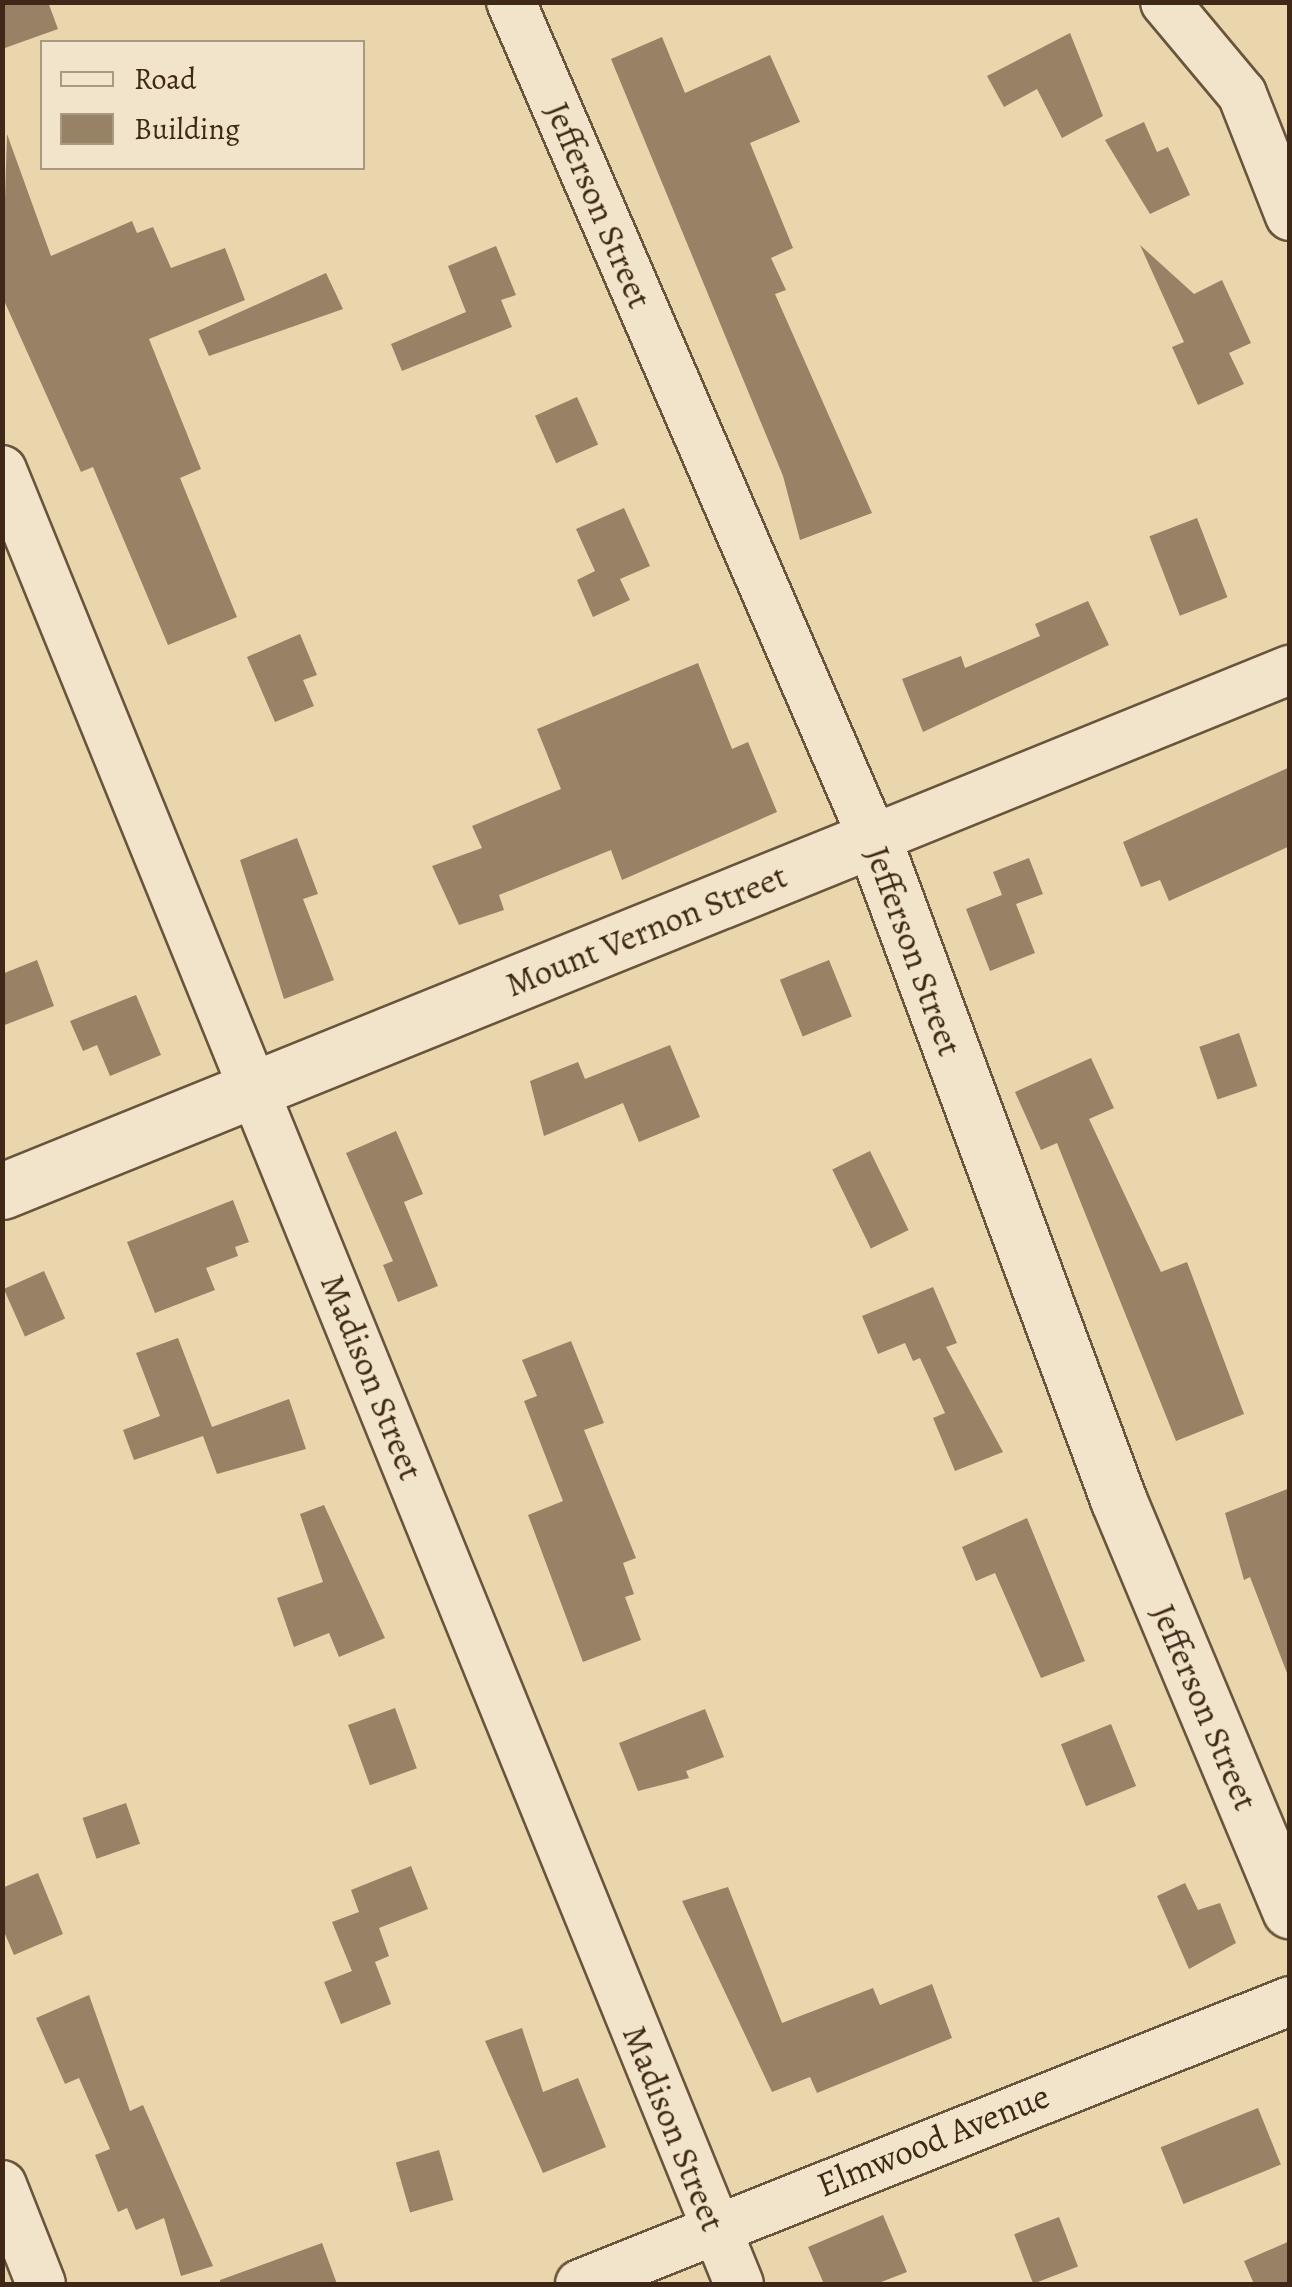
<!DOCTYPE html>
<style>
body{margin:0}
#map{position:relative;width:1292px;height:2287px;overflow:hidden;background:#e9d6ad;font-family:Alegreya,serif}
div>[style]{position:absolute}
.building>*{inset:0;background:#978265;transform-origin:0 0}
.roads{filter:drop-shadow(2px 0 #6a543c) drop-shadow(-2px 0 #6a543c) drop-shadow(0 2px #6a543c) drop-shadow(0 -2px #6a543c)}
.street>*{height:48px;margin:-24px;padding:0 24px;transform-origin:24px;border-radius:24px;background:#f1e4ca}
.secondary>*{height:55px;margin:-27.5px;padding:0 27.5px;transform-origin:27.5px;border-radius:27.5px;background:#f1e4ca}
span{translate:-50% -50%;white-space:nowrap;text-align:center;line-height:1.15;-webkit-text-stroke:10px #f1e4ca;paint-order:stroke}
.street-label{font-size:35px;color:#3f2817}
.frame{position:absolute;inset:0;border:5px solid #3f2817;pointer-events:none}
.legend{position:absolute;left:40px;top:40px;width:325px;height:130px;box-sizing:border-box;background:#f1e4ca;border:2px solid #aa9982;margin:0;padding:12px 18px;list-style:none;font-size:30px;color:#3f2817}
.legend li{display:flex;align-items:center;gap:20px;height:50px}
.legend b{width:50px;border:2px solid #aa9982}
</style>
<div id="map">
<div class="building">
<i style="clip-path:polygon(2px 2px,48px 2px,58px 29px,2px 49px)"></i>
<i style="clip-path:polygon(1070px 33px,1103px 116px,1062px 138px,1037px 89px,1004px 107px,987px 76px)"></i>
<i style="clip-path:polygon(662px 37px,685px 93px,770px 55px,800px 122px,750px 143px,793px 248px,771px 258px,786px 290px,775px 294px,872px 513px,800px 540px,783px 476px,611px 59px)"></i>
<i style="clip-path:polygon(1144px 122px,1157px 152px,1168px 147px,1190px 195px,1150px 214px,1105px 140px)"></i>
<i style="clip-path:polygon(7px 134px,51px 256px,132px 221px,137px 233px,153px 227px,171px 268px,225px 248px,245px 300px,149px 339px,201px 469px,180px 478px,237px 617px,168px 645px,93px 467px,81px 472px,2px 296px)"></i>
<i style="clip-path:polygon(1140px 245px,1194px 294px,1222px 280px,1251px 343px,1229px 353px,1244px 384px,1198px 405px,1172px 347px,1184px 342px)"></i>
<i style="clip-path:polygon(496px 246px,516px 295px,501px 300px,512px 327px,402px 371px,391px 344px,466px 312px,448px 266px)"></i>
<i style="clip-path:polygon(326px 273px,343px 309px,209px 356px,198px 331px)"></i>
<i style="left:577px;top:397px;width:52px;height:46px;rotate:66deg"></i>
<i style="clip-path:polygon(624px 508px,650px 566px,620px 579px,630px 600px,593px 617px,577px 580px,595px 571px,576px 529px)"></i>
<i style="left:1197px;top:518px;width:85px;height:51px;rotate:69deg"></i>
<i style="clip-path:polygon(1088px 601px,1109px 645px,923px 732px,902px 679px,961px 656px,965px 668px,1040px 636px,1035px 624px)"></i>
<i style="clip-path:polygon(300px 634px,317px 675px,303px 680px,314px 706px,275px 722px,247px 657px)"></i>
<i style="clip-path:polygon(698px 663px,732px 749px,748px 742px,777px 812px,622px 880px,611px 850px,499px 895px,504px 910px,459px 925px,432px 866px,482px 848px,472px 826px,561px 789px,537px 729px)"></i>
<i style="clip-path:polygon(1290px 767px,1290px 846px,1169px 901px,1160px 880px,1141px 887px,1123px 842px)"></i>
<i style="clip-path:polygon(297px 838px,318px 894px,303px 899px,334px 980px,284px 999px,240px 860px)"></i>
<i style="clip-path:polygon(1029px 858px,1043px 894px,1016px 904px,1035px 953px,990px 971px,966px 909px,1002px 895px,993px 872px)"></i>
<i style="clip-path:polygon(37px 960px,54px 1006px,2px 1026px,2px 974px)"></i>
<i style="left:829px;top:960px;width:61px;height:53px;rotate:68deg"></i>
<i style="clip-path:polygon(136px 995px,161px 1055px,110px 1076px,97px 1045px,83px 1051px,70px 1021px)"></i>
<i style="left:1239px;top:1033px;width:56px;height:42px;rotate:71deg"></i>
<i style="clip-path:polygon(670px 1045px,700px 1117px,639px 1142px,623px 1103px,544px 1136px,530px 1081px,578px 1062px,585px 1079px)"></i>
<i style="clip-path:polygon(1091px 1058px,1114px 1108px,1089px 1119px,1161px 1272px,1187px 1262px,1244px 1414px,1176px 1441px,1057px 1143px,1041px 1150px,1015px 1092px)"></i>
<i style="clip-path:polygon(396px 1131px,423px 1194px,404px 1202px,438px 1286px,398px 1302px,383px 1265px,393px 1261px,346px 1153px)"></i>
<i style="left:870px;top:1151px;width:88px;height:42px;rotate:64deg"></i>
<i style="clip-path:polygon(233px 1200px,249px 1242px,235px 1247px,238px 1256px,206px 1268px,215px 1290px,155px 1313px,127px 1242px)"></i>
<i style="left:44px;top:1271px;width:52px;height:44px;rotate:66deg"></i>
<i style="clip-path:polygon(933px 1287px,957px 1343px,946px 1347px,1003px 1452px,955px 1471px,933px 1418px,945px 1413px,920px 1358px,913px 1361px,905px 1343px,878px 1354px,862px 1316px)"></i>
<i style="clip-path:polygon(178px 1338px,212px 1427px,289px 1399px,306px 1449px,217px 1474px,203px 1436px,134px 1460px,123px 1430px,160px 1416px,136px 1353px)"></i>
<i style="clip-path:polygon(571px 1341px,604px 1423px,584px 1430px,636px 1558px,623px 1563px,634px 1594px,625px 1597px,641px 1640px,583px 1662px,528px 1515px,563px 1501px,524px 1401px,537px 1396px,522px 1360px)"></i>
<i style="clip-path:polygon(1290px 1488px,1290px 1673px,1287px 1673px,1250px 1577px,1244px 1580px,1225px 1513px)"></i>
<i style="clip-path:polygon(324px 1505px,385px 1638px,339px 1657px,329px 1633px,294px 1647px,277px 1598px,323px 1582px,300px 1514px)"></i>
<i style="clip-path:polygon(1027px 1518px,1085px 1661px,1041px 1678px,995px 1573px,976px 1581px,962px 1547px)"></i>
<i style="left:395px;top:1708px;width:64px;height:50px;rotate:70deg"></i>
<i style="clip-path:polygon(705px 1709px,724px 1757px,686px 1771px,689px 1778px,638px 1791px,619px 1743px)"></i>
<i style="left:1111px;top:1724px;width:67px;height:54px;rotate:68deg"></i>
<i style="left:126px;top:1803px;width:43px;height:46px;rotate:71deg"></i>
<i style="clip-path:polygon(411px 1866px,428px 1909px,379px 1928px,389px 1956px,361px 1968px,375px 1962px,391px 2004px,341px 2024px,324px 1982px,352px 1971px,332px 1922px,359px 1912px,351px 1890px)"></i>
<i style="clip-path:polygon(38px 1873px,63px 1934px,14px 1955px,2px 1927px,2px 1888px)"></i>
<i style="clip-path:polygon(1185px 1883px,1198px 1910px,1220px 1903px,1236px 1943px,1189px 1969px,1157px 1896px)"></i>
<i style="clip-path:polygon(728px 1887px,782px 2023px,873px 1988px,880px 2005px,932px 1984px,952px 2038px,817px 2093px,810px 2077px,772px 2092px,682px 1901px)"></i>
<i style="clip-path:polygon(89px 1995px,130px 2111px,143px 2105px,213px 2266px,181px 2276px,164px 2218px,136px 2230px,127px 2208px,118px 2212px,95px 2155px,110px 2149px,79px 2078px,65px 2084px,36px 2018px)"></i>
<i style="clip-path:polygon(522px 2028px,543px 2092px,578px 2078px,606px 2147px,543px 2173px,485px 2041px)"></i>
<i style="left:1258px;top:2108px;width:61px;height:105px;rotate:68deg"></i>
<i style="left:439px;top:2150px;width:52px;height:45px;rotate:74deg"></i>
<i style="clip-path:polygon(883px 2215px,907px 2272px,876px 2284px,824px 2284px,808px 2247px)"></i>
<i style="left:1059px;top:2217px;width:53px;height:48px;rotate:69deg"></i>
<i style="clip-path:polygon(1290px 2241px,1290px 2284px,1254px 2284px,1244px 2261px)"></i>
<i style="clip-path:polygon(322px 2243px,337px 2284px,220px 2284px,220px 2280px)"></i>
</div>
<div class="roads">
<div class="street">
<i style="left:511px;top:2px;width:912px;rotate:66.61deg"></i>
<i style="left:873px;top:839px;width:450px;rotate:-22.1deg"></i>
<i style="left:1165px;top:2px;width:120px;rotate:50.1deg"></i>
<i style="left:1242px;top:94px;width:131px;rotate:68.5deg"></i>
<i style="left:2px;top:470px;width:1958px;rotate:67.89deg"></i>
<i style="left:2px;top:2185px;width:106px;rotate:68.5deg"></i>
<i style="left:580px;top:2284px;width:764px;rotate:-21.73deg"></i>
</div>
<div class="secondary">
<i style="left:2px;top:1191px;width:939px;rotate:-22.01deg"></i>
<i style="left:873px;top:839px;width:704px;rotate:69.63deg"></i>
<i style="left:1118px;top:1499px;width:446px;rotate:67.3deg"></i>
</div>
</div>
<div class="street-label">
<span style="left:599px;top:205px;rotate:67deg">Jefferson Street</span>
<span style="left:646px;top:930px;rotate:-22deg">Mount Vernon Street</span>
<span style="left:914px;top:951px;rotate:70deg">Jefferson Street</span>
<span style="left:372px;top:1377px;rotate:68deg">Madison Street</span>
<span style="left:1205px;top:1707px;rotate:67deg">Jefferson Street</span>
<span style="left:674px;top:2128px;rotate:68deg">Madison Street</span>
<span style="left:933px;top:2140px;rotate:-22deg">Elmwood Avenue</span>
</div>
<div class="frame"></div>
<ul class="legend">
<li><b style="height:12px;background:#f1e4ca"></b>Road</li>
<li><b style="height:28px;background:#978265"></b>Building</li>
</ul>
</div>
